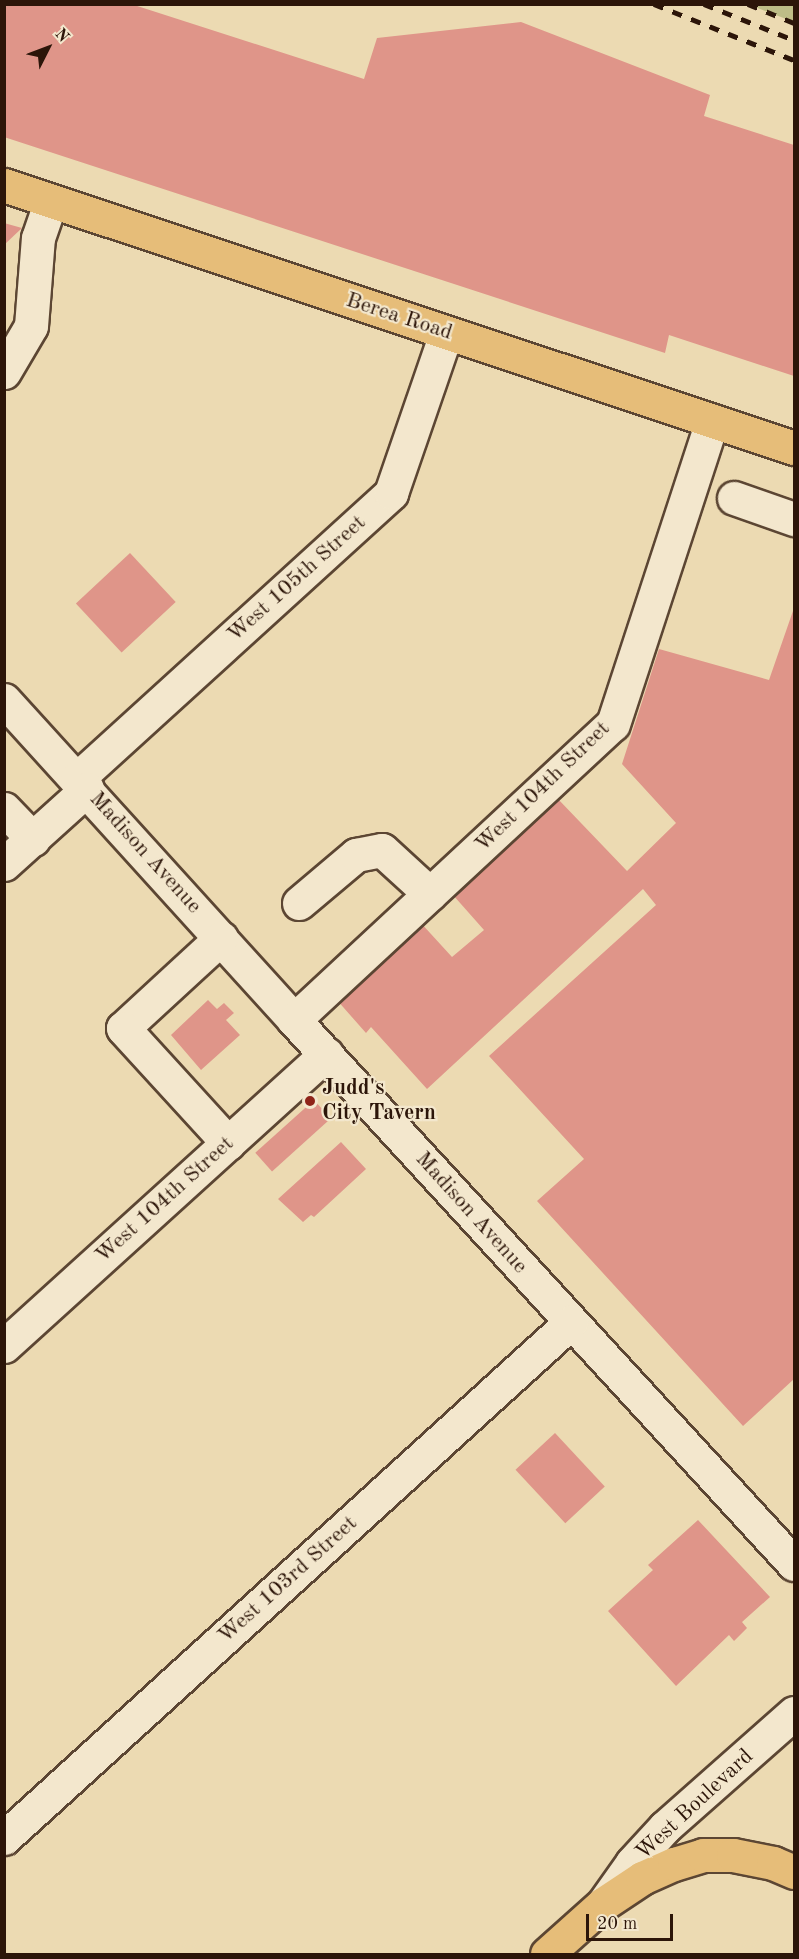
<!DOCTYPE html>
<style>
body{margin:0}
#map{position:relative;width:799px;height:1959px;overflow:hidden;background:#ecdab2;font-family:"Old Standard TT",serif}
div>[style]{position:absolute}
.green>*{inset:0;background:#bebd87}
.building>*{inset:0;background:#df9589;transform-origin:0 0}
.roads{filter:drop-shadow(2px 0 #5c4633) drop-shadow(-2px 0 #5c4633) drop-shadow(0 2px #5c4633) drop-shadow(0 -2px #5c4633)}
.minor>*{height:33px;margin:-16.5px;padding:0 16.5px;transform-origin:16.5px;border-radius:16.5px;background:#f3e7cd}
.major>*{height:33px;margin:-16.5px;padding:0 16.5px;transform-origin:16.5px;border-radius:16.5px;background:#e6bd79}
.rail>*{height:4.5px;margin-top:-2.25px;transform-origin:0;background:repeating-linear-gradient(90deg,#2c1509 0 10px,transparent 0 20px)}
.dots>*{width:16px;height:16px;translate:-50% -50%;box-sizing:border-box;border:3px solid #f3e7cd;border-radius:50%}
span{translate:-50% -50%;white-space:nowrap;text-align:center;line-height:1.15;-webkit-text-stroke:4.5px #f3e7cd;paint-order:stroke}
.street-label{font-size:22px;color:#2c1509}
.poi-label{font-size:22px;color:#2c1509;font-weight:700}
.left{translate:0 -50%;text-align:left}
.frame{position:absolute;inset:0;border:6px solid #2c1509;pointer-events:none}
.north{position:absolute;left:18px;top:18px;width:60px;height:60px;-webkit-text-stroke:4px #f3e7cd;paint-order:stroke;rotate:48deg;font-size:16px;font-weight:700;line-height:24px;text-align:center;color:#2c1509}
.north::after{content:'';display:block;margin:auto;width:21px;height:27px;background:#2c1509;clip-path:polygon(50% 0,100% 100%,50% 72%,0 100%)}
.scale{position:absolute;left:586px;top:1914px;width:87px;height:27px;box-sizing:border-box;border:3px solid #2c1509;border-top:0;padding-left:8px;font-size:18px;line-height:21px;white-space:nowrap;color:#2c1509;-webkit-text-stroke:4px #f3e7cd;paint-order:stroke}
</style>
<div id="map">
<div class="green">
<i style="clip-path:polygon(750px 5px,794px 5px,794px 22px)"></i>
</div>
<div class="building">
<i style="clip-path:polygon(4px 4px,131px 4px,364px 79px,377px 38px,521px 22px,710px 95px,704px 116px,794px 145px,794px 376px,669px 335px,665px 353px,4px 137px)"></i>
<i style="clip-path:polygon(4px 223px,22px 228px,4px 245px)"></i>
<i style="left:130px;top:553px;width:67px;height:74px;rotate:47deg"></i>
<i style="clip-path:polygon(794px 608px,794px 1379px,743px 1426px,537px 1201px,584px 1159px,489px 1056px,656px 905px,643px 889px,427px 1089px,371px 1027px,366px 1033px,336px 999px,420px 922px,452px 957px,484px 930px,453px 895px,558px 799px,627px 871px,676px 823px,622px 764px,659px 649px,769px 680px)"></i>
<i style="clip-path:polygon(208px 1000px,217px 1009px,224px 1003px,234px 1013px,226px 1020px,240px 1035px,201px 1070px,171px 1035px)"></i>
<i style="left:314px;top:1100px;width:25px;height:79px;rotate:48deg"></i>
<i style="clip-path:polygon(341px 1142px,366px 1169px,314px 1217px,311px 1215px,303px 1222px,278px 1199px)"></i>
<i style="left:555px;top:1433px;width:73px;height:54px;rotate:47deg"></i>
<i style="clip-path:polygon(698px 1520px,770px 1597px,742px 1622px,747px 1628px,734px 1641px,729px 1635px,676px 1686px,608px 1611px,653px 1570px,648px 1565px)"></i>
</div>
<div class="roads">
<div class="minor">
<i style="left:4px;top:372px;width:53px;rotate:-59.6deg"></i>
<i style="left:31px;top:326px;width:88px;rotate:-85.5deg"></i>
<i style="left:38px;top:238px;width:39px;rotate:-71deg"></i>
<i style="left:734px;top:498px;width:64px;rotate:19.3deg"></i>
<i style="left:4px;top:700px;width:432px;rotate:47.8deg"></i>
<i style="left:294px;top:1020px;width:739px;rotate:47.41deg"></i>
<i style="left:77px;top:779px;width:425px;rotate:-42.3deg"></i>
<i style="left:391px;top:493px;width:169px;rotate:-71deg"></i>
<i style="left:4px;top:809px;width:42px;rotate:46deg"></i>
<i style="left:4px;top:864px;width:112px;rotate:-42.1deg"></i>
<i style="left:299px;top:903px;width:75px;rotate:-40.1deg"></i>
<i style="left:356px;top:855px;width:26px;rotate:-11deg"></i>
<i style="left:382px;top:850px;width:65px;rotate:42.5deg"></i>
<i style="left:221px;top:938px;width:133px;rotate:137.4deg"></i>
<i style="left:123px;top:1028px;width:156px;rotate:47.6deg"></i>
<i style="left:294px;top:1020px;width:435px;rotate:-42.9deg"></i>
<i style="left:613px;top:724px;width:319px;rotate:-71.9deg"></i>
<i style="left:4px;top:1346px;width:435px;rotate:-42.2deg"></i>
<i style="left:4px;top:1838px;width:767px;rotate:-42.3deg"></i>
<i style="left:603px;top:1904px;width:50px;rotate:-54.7deg"></i>
<i style="left:632px;top:1863px;width:49px;rotate:-47.5deg"></i>
<i style="left:665px;top:1827px;width:172px;rotate:-41.5deg"></i>
</div>
<div class="major">
<i style="left:4px;top:185px;width:833px;rotate:18.41deg"></i>
<i style="left:547px;top:1954px;width:75px;rotate:-41.8deg"></i>
<i style="left:603px;top:1904px;width:47px;rotate:-33.7deg"></i>
<i style="left:642px;top:1878px;width:35px;rotate:-24deg"></i>
<i style="left:674px;top:1864px;width:30px;rotate:-17deg"></i>
<i style="left:703px;top:1855px;width:30px"></i>
<i style="left:733px;top:1855px;width:41px;rotate:11.3deg"></i>
<i style="left:773px;top:1863px;width:23px;rotate:23deg"></i>
</div>
</div>
<div class="rail">
<i style="left:654px;top:4px;width:151px;rotate:21.8deg"></i>
<i style="left:704px;top:4px;width:97px;rotate:21.8deg"></i>
<i style="left:748px;top:4px;width:50px;rotate:22.4deg"></i>
</div>
<div class="dots">
<i style="left:310px;top:1101px;background:#8f2418"></i>
</div>
<div class="street-label">
<span style="left:399px;top:317px;rotate:18deg">Berea Road</span>
<span style="left:297px;top:579px;rotate:-42deg">West 105th Street</span>
<span style="left:543px;top:787px;rotate:-44deg">West 104th Street</span>
<span style="left:145px;top:853px;rotate:48deg">Madison Avenue</span>
<span style="left:165px;top:1200px;rotate:-42deg">West 104th Street</span>
<span style="left:471px;top:1213px;rotate:48deg">Madison Avenue</span>
<span style="left:288px;top:1580px;rotate:-42deg">West 103rd Street</span>
<span style="left:695px;top:1805px;rotate:-43deg">West Boulevard</span>
</div>
<div class="poi-label">
<span class="left" style="left:322px;top:1101px">Judd's<br>City Tavern</span>
</div>
<div class="frame"></div>
<div class="north">N</div>
<div class="scale">20 m</div>
</div>
